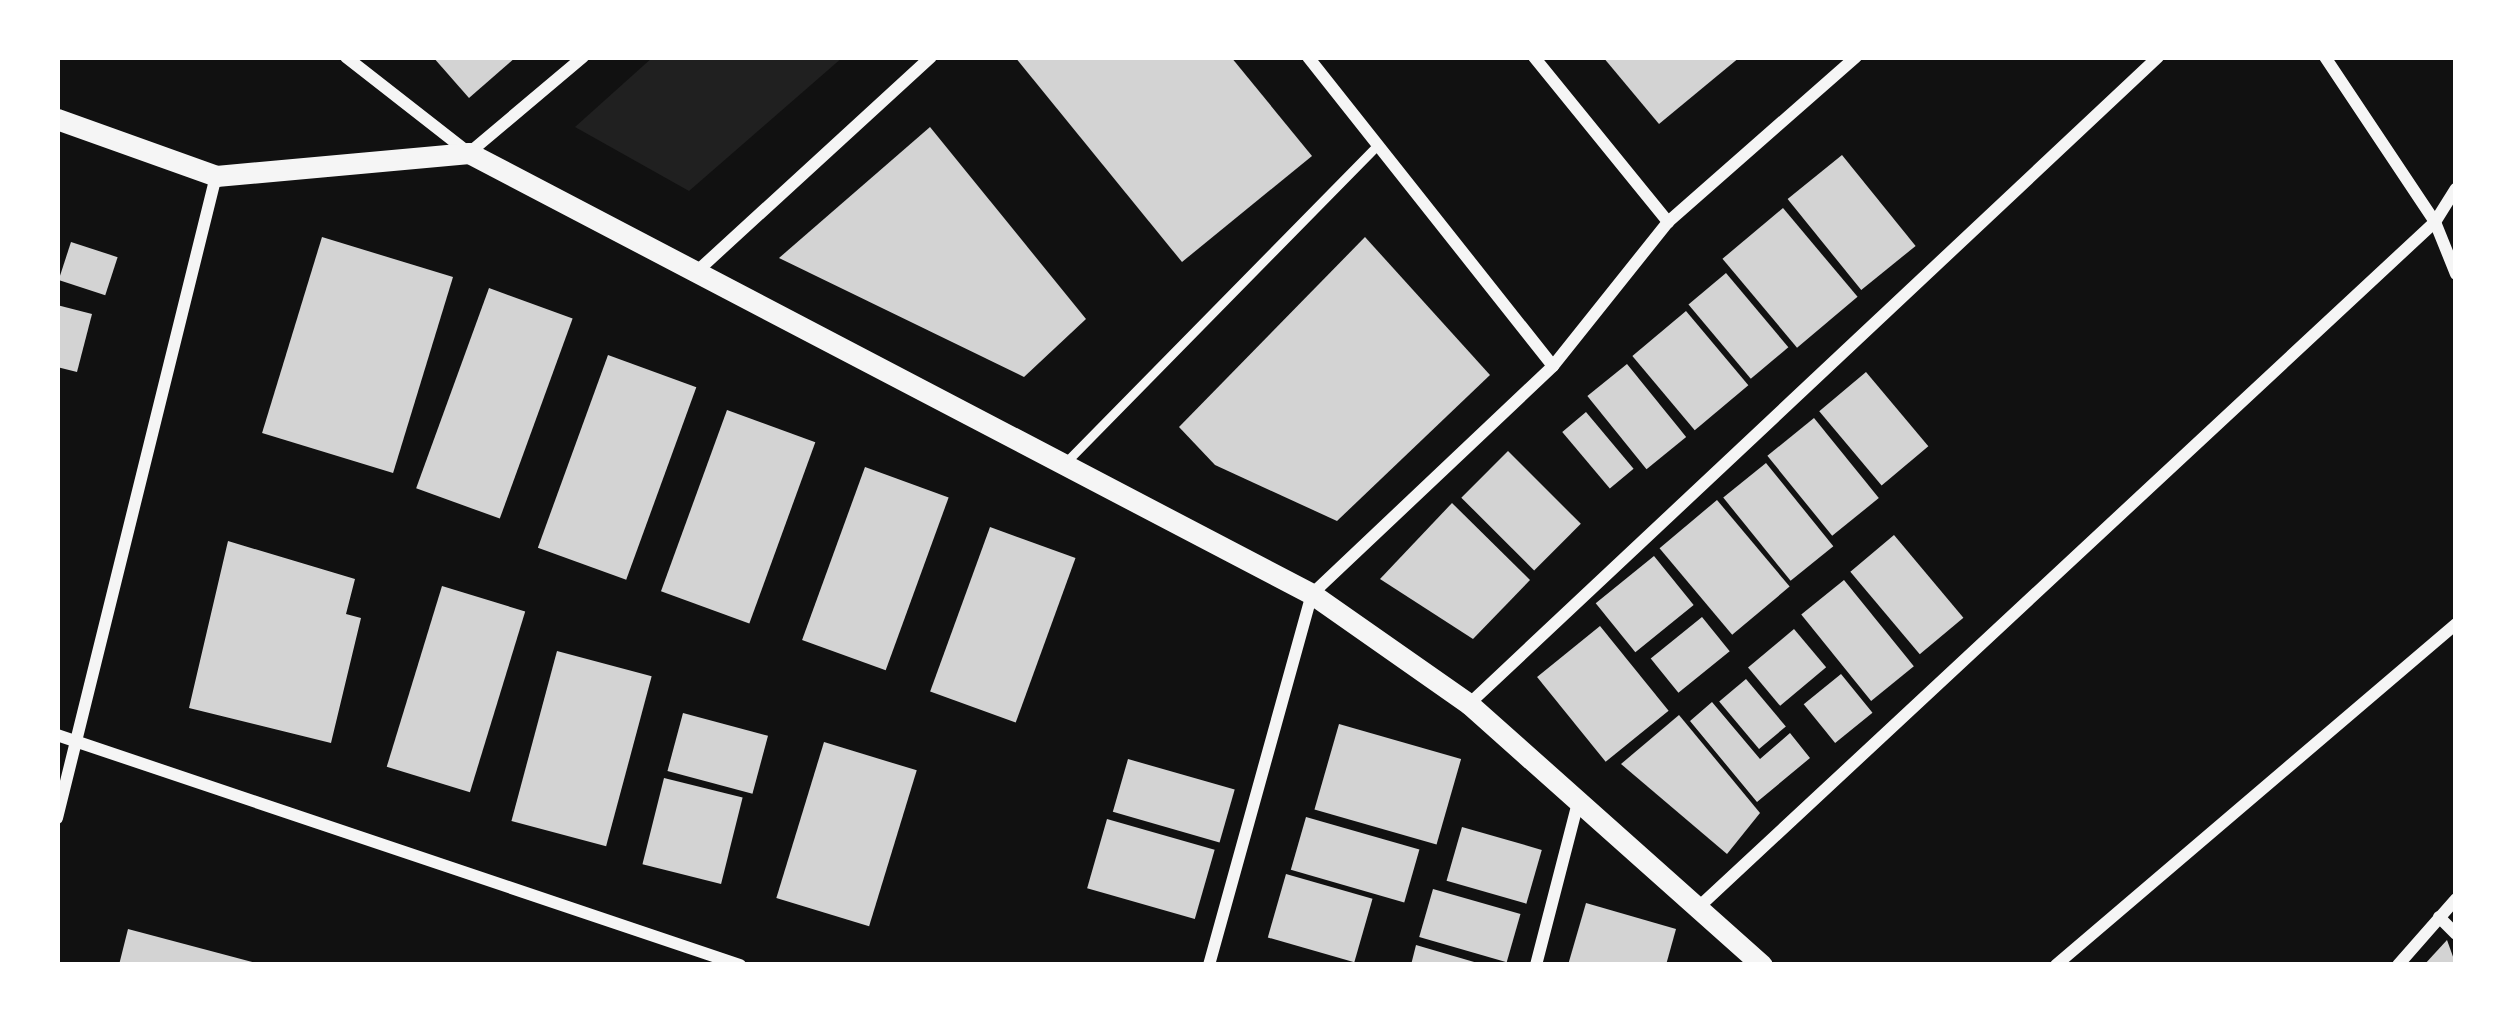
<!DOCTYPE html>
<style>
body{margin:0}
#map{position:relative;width:2513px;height:1022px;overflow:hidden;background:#111;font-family:Quicksand,sans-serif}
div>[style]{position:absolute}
.green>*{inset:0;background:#202020}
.building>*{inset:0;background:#d3d3d3;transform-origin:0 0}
.service>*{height:9px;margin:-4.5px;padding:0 4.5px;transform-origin:4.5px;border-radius:4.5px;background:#f5f5f5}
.minor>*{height:12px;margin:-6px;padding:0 6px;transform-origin:6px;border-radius:6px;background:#f5f5f5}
.tertiary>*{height:21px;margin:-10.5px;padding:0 10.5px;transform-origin:10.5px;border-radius:10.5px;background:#f5f5f5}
span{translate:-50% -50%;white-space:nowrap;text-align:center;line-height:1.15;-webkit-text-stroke:12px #fff;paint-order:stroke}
.frame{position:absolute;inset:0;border:60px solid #fff;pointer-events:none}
</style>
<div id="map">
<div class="green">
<i style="clip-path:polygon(653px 57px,843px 57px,689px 191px,575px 127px)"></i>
</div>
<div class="building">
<i style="clip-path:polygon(433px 57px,516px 57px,469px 98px)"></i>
<i style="clip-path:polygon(1015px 57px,1231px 57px,1312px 156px,1182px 262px)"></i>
<i style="clip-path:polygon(1603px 57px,1740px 57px,1659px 124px)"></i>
<i style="clip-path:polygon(930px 127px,1086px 319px,1024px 377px,779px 258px)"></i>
<i style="left:1842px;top:155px;width:117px;height:70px;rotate:51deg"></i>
<i style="left:1783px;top:208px;width:116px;height:79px;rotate:50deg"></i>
<i style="left:322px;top:237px;width:137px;height:205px;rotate:17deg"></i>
<i style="clip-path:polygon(1365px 237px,1490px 375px,1337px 521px,1215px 465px,1179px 427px)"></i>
<i style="left:71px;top:242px;width:49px;height:40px;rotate:18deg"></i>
<i style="left:1726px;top:273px;width:97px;height:49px;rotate:50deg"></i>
<i style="left:489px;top:288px;width:89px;height:213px;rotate:20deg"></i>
<i style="clip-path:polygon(57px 305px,92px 314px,77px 372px,57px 367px)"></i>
<i style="left:1686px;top:311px;width:97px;height:70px;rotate:50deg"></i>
<i style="left:608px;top:355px;width:94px;height:205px;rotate:20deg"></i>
<i style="left:1627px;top:364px;width:94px;height:51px;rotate:51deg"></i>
<i style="left:1866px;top:372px;width:97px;height:61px;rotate:50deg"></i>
<i style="left:727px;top:410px;width:94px;height:193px;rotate:20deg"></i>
<i style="left:1586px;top:412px;width:74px;height:31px;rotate:50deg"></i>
<i style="left:1814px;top:418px;width:103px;height:60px;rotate:51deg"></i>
<i style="left:1508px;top:451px;width:103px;height:66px;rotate:45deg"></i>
<i style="left:1766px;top:463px;width:107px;height:55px;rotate:51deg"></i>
<i style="left:865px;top:467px;width:89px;height:184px;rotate:20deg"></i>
<i style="left:1717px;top:500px;width:113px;height:75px;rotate:50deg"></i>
<i style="clip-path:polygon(1452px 503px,1530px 580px,1473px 639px,1380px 579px)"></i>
<i style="left:990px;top:527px;width:91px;height:175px;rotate:20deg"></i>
<i style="left:1894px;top:535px;width:108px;height:57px;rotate:50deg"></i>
<i style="clip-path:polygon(228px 541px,355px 579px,346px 614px,361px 618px,331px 743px,189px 708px)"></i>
<i style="left:1654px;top:556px;width:63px;height:75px;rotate:51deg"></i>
<i style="left:1844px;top:580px;width:111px;height:55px;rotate:51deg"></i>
<i style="left:442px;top:586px;width:87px;height:189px;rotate:17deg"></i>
<i style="left:1702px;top:617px;width:44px;height:66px;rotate:51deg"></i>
<i style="left:1600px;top:626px;width:109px;height:81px;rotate:51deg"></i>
<i style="left:1794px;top:629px;width:50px;height:60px;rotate:50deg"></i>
<i style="left:557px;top:651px;width:98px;height:176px;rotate:15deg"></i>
<i style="left:1841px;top:674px;width:50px;height:48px;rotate:51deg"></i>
<i style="left:1746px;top:679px;width:62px;height:35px;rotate:50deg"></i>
<i style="clip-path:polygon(1712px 702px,1760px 759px,1790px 733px,1810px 758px,1757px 802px,1690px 721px)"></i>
<i style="left:683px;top:713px;width:88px;height:60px;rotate:15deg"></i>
<i style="clip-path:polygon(1679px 715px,1760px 813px,1727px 854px,1621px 764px)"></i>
<i style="left:1339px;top:724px;width:127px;height:89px;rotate:16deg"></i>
<i style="left:824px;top:742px;width:97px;height:163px;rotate:17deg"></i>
<i style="left:1128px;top:759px;width:111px;height:55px;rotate:16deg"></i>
<i style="left:664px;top:778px;width:81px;height:89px;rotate:14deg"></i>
<i style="left:1306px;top:817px;width:118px;height:55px;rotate:16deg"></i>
<i style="left:1107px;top:819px;width:112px;height:72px;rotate:16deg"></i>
<i style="left:1462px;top:827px;width:83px;height:56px;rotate:16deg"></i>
<i style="left:1286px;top:874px;width:90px;height:66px;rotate:16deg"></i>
<i style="left:1433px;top:889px;width:91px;height:50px;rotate:16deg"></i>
<i style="clip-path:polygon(1586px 903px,1676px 929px,1666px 965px,1568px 965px)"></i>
<i style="clip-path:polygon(128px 929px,260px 964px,260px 965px,119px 965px)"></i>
<i style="clip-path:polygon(2447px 940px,2456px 965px,2424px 965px)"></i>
<i style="clip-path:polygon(1416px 945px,1481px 964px,1481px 965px,1411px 965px)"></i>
</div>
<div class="service">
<i style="left:1066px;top:462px;width:445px;rotate:-45.5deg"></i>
</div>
<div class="minor">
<i style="left:346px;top:57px;width:156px;rotate:38deg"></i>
<i style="left:469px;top:153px;width:149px;rotate:-40.1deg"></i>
<i style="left:1308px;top:57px;width:394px;rotate:51.6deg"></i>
<i style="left:1534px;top:57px;width:213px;rotate:50.9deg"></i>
<i style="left:2325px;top:57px;width:198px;rotate:56.3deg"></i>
<i style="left:2435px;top:222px;width:56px;rotate:68deg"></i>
<i style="left:693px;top:275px;width:323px;rotate:-42.5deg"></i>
<i style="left:1469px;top:704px;width:945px;rotate:-43.2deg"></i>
<i style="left:57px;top:735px;width:721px;rotate:18.61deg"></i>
<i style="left:57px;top:818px;width:661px;rotate:-76.09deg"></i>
<i style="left:1702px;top:904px;width:1001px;rotate:-42.94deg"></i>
<i style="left:2435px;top:222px;width:39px;rotate:-58deg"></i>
<i style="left:2439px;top:917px;width:24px;rotate:45deg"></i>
<i style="left:1209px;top:965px;width:385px;rotate:-74.5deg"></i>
<i style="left:1312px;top:594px;width:332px;rotate:-43.4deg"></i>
<i style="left:1553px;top:366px;width:184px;rotate:-51.4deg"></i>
<i style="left:1668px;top:222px;width:250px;rotate:-41.3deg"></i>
<i style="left:1536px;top:965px;width:167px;rotate:-75.5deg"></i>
<i style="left:2056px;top:965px;width:526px;rotate:-40.45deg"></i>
<i style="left:2398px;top:965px;width:88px;rotate:-48.7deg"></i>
</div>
<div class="tertiary">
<i style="left:57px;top:119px;width:169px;rotate:19.7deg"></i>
<i style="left:216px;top:176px;width:254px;rotate:-5.2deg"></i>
<i style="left:469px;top:153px;width:951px;rotate:27.62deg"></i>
<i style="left:1312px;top:594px;width:192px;rotate:35deg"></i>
<i style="left:1469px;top:704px;width:392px;rotate:41.7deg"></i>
</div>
<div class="frame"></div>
</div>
